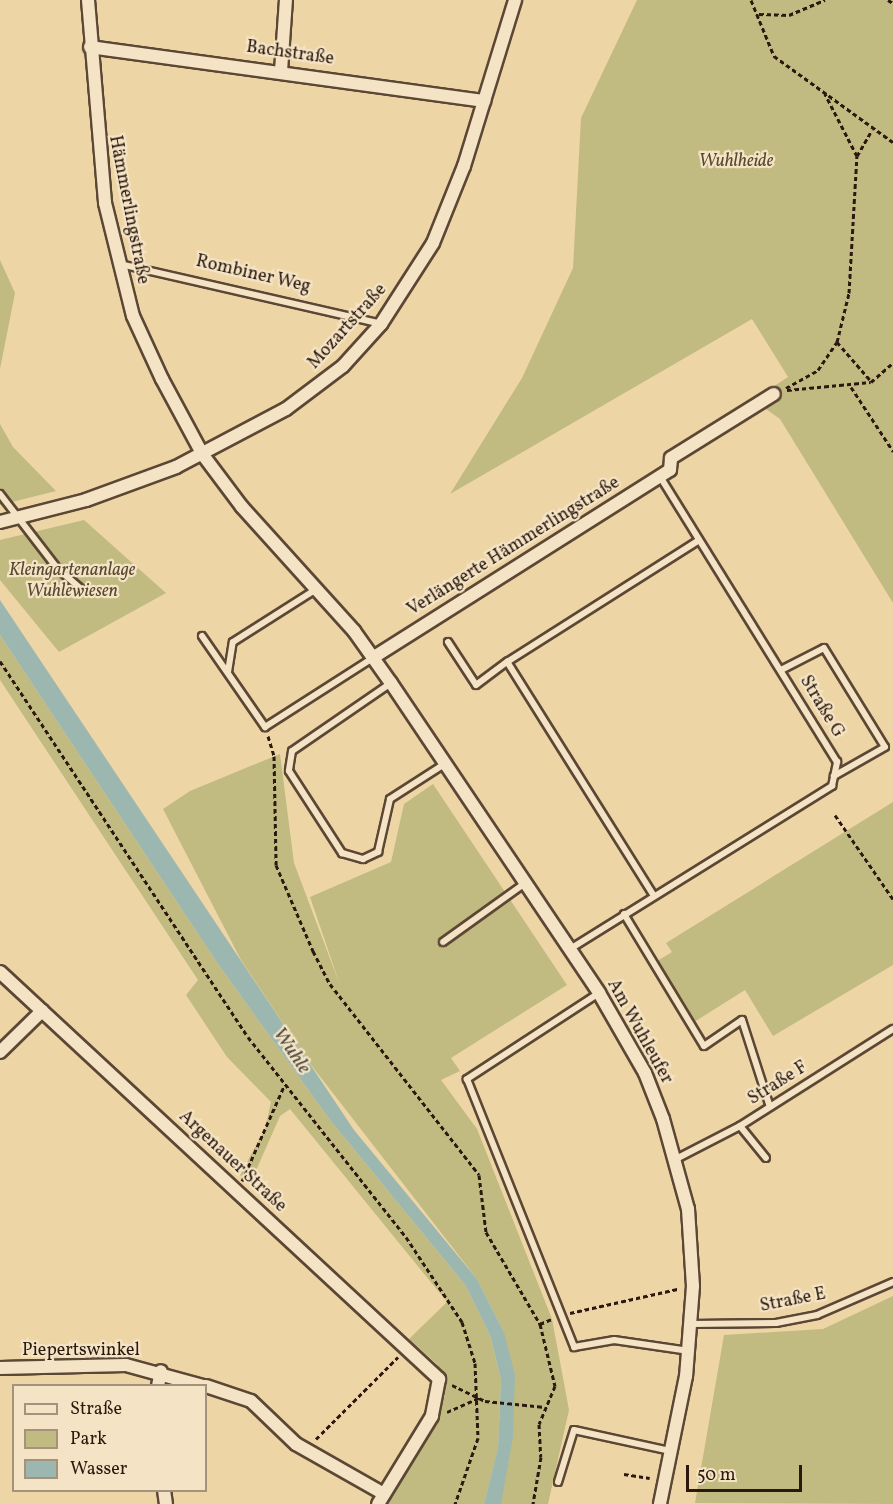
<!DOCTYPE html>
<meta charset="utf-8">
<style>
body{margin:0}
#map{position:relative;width:893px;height:1504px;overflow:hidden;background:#eed5a6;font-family:Vollkorn,serif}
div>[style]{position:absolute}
.green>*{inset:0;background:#c1bb81}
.water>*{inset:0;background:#9cb7b0}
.path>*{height:3px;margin-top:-1.5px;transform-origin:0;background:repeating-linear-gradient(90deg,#2b180f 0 4.5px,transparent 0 7.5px)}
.roads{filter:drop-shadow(2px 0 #5c4735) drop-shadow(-2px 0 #5c4735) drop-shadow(0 2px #5c4735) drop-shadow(0 -2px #5c4735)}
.service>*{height:6px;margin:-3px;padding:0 3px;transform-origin:3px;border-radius:3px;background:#f4e4c5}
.minor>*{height:12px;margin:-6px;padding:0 6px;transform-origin:6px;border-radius:6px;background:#f4e4c5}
span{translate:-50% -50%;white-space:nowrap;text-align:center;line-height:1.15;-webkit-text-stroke:4.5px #f4e4c5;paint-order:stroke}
.street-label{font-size:18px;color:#2b180f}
.park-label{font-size:18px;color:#584931;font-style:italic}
.water-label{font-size:20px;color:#4d483f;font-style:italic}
.legend{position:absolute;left:12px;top:1384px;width:195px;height:108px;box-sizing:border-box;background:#f4e4c5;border:2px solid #a4927c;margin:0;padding:8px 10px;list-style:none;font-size:18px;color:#2b180f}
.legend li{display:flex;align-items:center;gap:12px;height:30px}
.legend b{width:30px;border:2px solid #a4927c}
.scale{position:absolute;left:686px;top:1465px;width:116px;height:27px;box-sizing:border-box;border:3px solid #2b180f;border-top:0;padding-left:8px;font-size:18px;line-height:21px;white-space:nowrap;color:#2b180f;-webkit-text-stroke:4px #f4e4c5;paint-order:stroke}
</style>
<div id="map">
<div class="green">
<i style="clip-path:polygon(637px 0,893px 0,893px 603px,780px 419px,753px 400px,788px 377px,752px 319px,450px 494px,522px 378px,573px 268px,581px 118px)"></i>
<i style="clip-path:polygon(0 260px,15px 293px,0 369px)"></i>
<i style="clip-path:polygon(0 424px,13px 447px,56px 491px,0 505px)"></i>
<i style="clip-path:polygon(84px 520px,166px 593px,59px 652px,0 580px,0 540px)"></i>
<i style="clip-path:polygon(0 635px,218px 964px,330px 1120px,466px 1286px,491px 1338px,501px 1380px,498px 1449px,484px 1504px,387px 1504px,445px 1396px,437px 1364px,409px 1339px,447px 1302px,290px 1109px,280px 1116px,250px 1184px,240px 1175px,265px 1129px,271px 1102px,227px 1057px,186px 995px,198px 980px,0 680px)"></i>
<i style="clip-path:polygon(280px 754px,294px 863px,340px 985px,310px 897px,391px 862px,404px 804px,433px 784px,567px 985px,451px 1058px,460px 1071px,441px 1080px,477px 1129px,552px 1319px,569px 1410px,548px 1504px,499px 1504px,504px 1332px,477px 1279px,308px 1061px,241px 960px,163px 809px,190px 791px)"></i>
<i style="clip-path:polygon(893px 802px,893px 965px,773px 1036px,745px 990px,691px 1024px,654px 963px,672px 952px,666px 943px)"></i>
<i style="clip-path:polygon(893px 1296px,893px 1504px,695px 1503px,724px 1335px,823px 1329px)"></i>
</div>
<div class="water">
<i style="clip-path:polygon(0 600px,354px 1130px,477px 1279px,504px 1332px,515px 1375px,513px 1437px,501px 1504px,484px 1504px,498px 1448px,501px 1380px,491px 1338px,466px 1286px,330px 1120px,218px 964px,0 635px)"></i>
</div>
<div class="path">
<i style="left:751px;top:0;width:61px;rotate:67.7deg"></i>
<i style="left:774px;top:56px;width:147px;rotate:35.9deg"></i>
<i style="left:888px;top:0;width:6px;rotate:31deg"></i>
<i style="left:759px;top:14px;width:30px;rotate:2deg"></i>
<i style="left:789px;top:15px;width:39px;rotate:-23deg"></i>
<i style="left:857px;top:156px;width:30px;rotate:-60deg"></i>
<i style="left:837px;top:342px;width:52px;rotate:48.9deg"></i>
<i style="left:851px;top:387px;width:77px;rotate:56.7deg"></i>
<i style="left:786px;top:388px;width:37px;rotate:-29deg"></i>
<i style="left:818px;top:370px;width:34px;rotate:-56deg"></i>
<i style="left:837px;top:342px;width:50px;rotate:-76.2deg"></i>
<i style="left:849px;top:293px;width:137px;rotate:-86.7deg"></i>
<i style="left:857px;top:156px;width:70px;rotate:-117.3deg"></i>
<i style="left:787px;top:390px;width:84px;rotate:-5.4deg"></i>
<i style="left:871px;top:382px;width:29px;rotate:-41deg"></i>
<i style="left:0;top:661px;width:450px;rotate:56.6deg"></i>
<i style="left:248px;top:1037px;width:255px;rotate:51.7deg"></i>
<i style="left:406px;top:1237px;width:102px;rotate:56.6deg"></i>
<i style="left:462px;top:1322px;width:43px;rotate:72.4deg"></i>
<i style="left:475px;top:1363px;width:75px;rotate:87.7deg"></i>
<i style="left:478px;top:1438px;width:70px;rotate:109.2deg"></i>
<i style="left:268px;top:736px;width:21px;rotate:73deg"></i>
<i style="left:274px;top:756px;width:109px;rotate:88.9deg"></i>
<i style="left:276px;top:865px;width:94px;rotate:66.7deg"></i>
<i style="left:313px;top:951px;width:37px;rotate:63deg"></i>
<i style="left:330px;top:984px;width:242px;rotate:52deg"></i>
<i style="left:479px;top:1175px;width:57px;rotate:83deg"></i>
<i style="left:486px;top:1232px;width:107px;rotate:59.6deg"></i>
<i style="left:540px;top:1324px;width:64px;rotate:76.4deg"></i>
<i style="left:555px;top:1386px;width:41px;rotate:112.8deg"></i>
<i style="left:539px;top:1424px;width:33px;rotate:87deg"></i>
<i style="left:541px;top:1457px;width:48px;rotate:99.7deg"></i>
<i style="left:835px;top:815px;width:102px;rotate:55.4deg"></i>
<i style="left:242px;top:1181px;width:104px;rotate:-66.1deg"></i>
<i style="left:570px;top:1313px;width:110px;rotate:-12.6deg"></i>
<i style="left:540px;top:1324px;width:13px;rotate:-23deg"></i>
<i style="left:452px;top:1385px;width:37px;rotate:26deg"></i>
<i style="left:485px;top:1401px;width:60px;rotate:5.7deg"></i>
<i style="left:447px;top:1412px;width:35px;rotate:-24deg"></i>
<i style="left:316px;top:1439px;width:116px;rotate:-45deg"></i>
<i style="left:624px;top:1474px;width:26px;rotate:9deg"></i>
</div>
<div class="roads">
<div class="service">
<i style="left:120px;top:264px;width:268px;rotate:12.9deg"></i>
<i style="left:0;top:494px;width:93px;rotate:52.4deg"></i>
<i style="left:57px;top:568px;width:32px;rotate:41deg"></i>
<i style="left:202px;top:636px;width:111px;rotate:55.3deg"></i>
<i style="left:265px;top:727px;width:128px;rotate:-32.6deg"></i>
<i style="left:448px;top:642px;width:51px;rotate:56.9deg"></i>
<i style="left:476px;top:685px;width:39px;rotate:-37deg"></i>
<i style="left:781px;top:670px;width:48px;rotate:-27.1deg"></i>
<i style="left:824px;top:648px;width:116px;rotate:58.4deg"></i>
<i style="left:885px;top:747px;width:59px;rotate:150.4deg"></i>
<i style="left:228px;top:672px;width:30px;rotate:-81deg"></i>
<i style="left:233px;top:642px;width:97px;rotate:-32.4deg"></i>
<i style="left:391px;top:683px;width:120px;rotate:145.5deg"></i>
<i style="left:292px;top:751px;width:20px;rotate:99deg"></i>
<i style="left:289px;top:771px;width:98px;rotate:57.1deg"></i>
<i style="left:342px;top:853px;width:22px;rotate:16deg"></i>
<i style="left:363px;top:859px;width:17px;rotate:-25deg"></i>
<i style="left:378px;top:852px;width:54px;rotate:-77.2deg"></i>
<i style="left:390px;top:799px;width:67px;rotate:-32.7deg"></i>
<i style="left:654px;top:896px;width:276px;rotate:-122.1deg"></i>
<i style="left:507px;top:662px;width:227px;rotate:-32.4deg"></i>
<i style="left:624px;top:914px;width:154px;rotate:58.8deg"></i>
<i style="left:704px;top:1046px;width:46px;rotate:-34.4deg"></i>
<i style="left:742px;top:1020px;width:91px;rotate:72.2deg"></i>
<i style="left:443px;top:942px;width:101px;rotate:-35.7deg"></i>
<i style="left:570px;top:949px;width:309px;rotate:-31.9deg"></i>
<i style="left:832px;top:786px;width:25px;rotate:-78deg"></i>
<i style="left:837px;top:762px;width:336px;rotate:-121.8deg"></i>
<i style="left:599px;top:993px;width:158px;rotate:146.9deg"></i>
<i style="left:467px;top:1079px;width:289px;rotate:68.2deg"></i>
<i style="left:574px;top:1347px;width:41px;rotate:-9.9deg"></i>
<i style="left:614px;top:1340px;width:76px;rotate:8.3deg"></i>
<i style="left:740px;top:1126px;width:41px;rotate:50.9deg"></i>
<i style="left:676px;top:1159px;width:72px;rotate:-27.3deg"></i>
<i style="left:740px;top:1126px;width:181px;rotate:-32.4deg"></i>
<i style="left:692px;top:1324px;width:84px;rotate:-0.7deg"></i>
<i style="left:776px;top:1323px;width:42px;rotate:-11deg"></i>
<i style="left:817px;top:1315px;width:83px;rotate:-23.5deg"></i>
<i style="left:558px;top:1482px;width:54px;rotate:-72.9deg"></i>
<i style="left:574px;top:1430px;width:98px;rotate:12.3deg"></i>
</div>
<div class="minor">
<i style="left:88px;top:0;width:204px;rotate:85.2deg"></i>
<i style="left:105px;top:203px;width:116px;rotate:76.1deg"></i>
<i style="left:133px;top:316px;width:69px;rotate:65.3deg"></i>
<i style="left:162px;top:379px;width:86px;rotate:61.7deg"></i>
<i style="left:203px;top:455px;width:65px;rotate:53.1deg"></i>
<i style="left:242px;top:507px;width:167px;rotate:47.9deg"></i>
<i style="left:354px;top:631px;width:64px;rotate:54.6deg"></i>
<i style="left:391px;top:683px;width:373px;rotate:56.1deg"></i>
<i style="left:599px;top:993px;width:92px;rotate:60.1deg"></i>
<i style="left:645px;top:1073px;width:49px;rotate:68.6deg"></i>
<i style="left:663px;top:1119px;width:93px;rotate:74.5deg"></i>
<i style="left:688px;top:1209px;width:77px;rotate:86.3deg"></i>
<i style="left:693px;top:1286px;width:90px;rotate:94.4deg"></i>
<i style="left:686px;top:1376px;width:131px;rotate:101.5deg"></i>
<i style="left:90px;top:47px;width:398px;rotate:7.8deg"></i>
<i style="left:281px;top:71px;width:71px;rotate:-86deg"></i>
<i style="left:0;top:522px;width:89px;rotate:-14.3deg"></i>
<i style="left:86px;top:500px;width:96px;rotate:-20.1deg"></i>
<i style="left:176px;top:467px;width:124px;rotate:-27.8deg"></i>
<i style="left:286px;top:409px;width:71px;rotate:-37deg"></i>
<i style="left:343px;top:366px;width:57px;rotate:-47.9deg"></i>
<i style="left:381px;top:324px;width:96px;rotate:-57.3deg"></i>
<i style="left:433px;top:243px;width:83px;rotate:-68.1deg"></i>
<i style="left:464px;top:166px;width:174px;rotate:-72.9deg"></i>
<i style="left:374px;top:657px;width:350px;rotate:-32.3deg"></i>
<i style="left:670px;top:470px;width:12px;rotate:-85deg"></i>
<i style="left:671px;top:458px;width:121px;rotate:-31.9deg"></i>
<i style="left:0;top:972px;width:599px;rotate:42.83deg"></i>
<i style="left:439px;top:1379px;width:38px;rotate:101deg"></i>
<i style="left:432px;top:1416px;width:103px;rotate:121.5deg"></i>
<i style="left:0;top:1052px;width:59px;rotate:-44.3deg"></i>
<i style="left:0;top:1368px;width:126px;rotate:-1.4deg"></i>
<i style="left:126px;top:1365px;width:80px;rotate:15.3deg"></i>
<i style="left:158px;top:1386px;width:15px;rotate:-79deg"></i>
<i style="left:206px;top:1386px;width:47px;rotate:18.4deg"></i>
<i style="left:251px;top:1401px;width:62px;rotate:43.7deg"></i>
<i style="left:296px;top:1444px;width:101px;rotate:29.6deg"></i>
<i style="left:164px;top:1490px;width:14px;rotate:82deg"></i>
</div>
</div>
<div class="street-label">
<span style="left:290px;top:54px;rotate:8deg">Bachstraße</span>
<span style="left:128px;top:210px;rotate:79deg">Hämmerlingstraße</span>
<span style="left:253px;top:275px;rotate:13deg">Rombiner Weg</span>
<span style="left:348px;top:327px;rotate:-48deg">Mozartstraße</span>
<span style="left:514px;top:547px;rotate:-32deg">Verlängerte Hämmerlingstraße</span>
<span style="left:821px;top:707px;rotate:59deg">Straße G</span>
<span style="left:639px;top:1032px;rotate:61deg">Am Wuhleufer</span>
<span style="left:778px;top:1084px;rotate:-32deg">Straße F</span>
<span style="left:232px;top:1162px;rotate:43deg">Argenauer Straße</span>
<span style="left:793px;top:1301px;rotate:-11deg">Straße E</span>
<span style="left:81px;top:1351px">Piepertswinkel</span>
</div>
<div class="park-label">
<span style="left:736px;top:162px">Wuhlheide</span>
<span style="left:72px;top:582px">Kleingartenanlage<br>Wuhlewiesen</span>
</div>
<div class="water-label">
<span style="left:291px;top:1051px;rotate:56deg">Wuhle</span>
</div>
<ul class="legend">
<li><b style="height:8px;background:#f4e4c5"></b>Straße</li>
<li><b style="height:16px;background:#c1bb81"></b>Park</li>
<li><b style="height:16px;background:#9cb7b0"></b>Wasser</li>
</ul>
<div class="scale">50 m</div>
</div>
